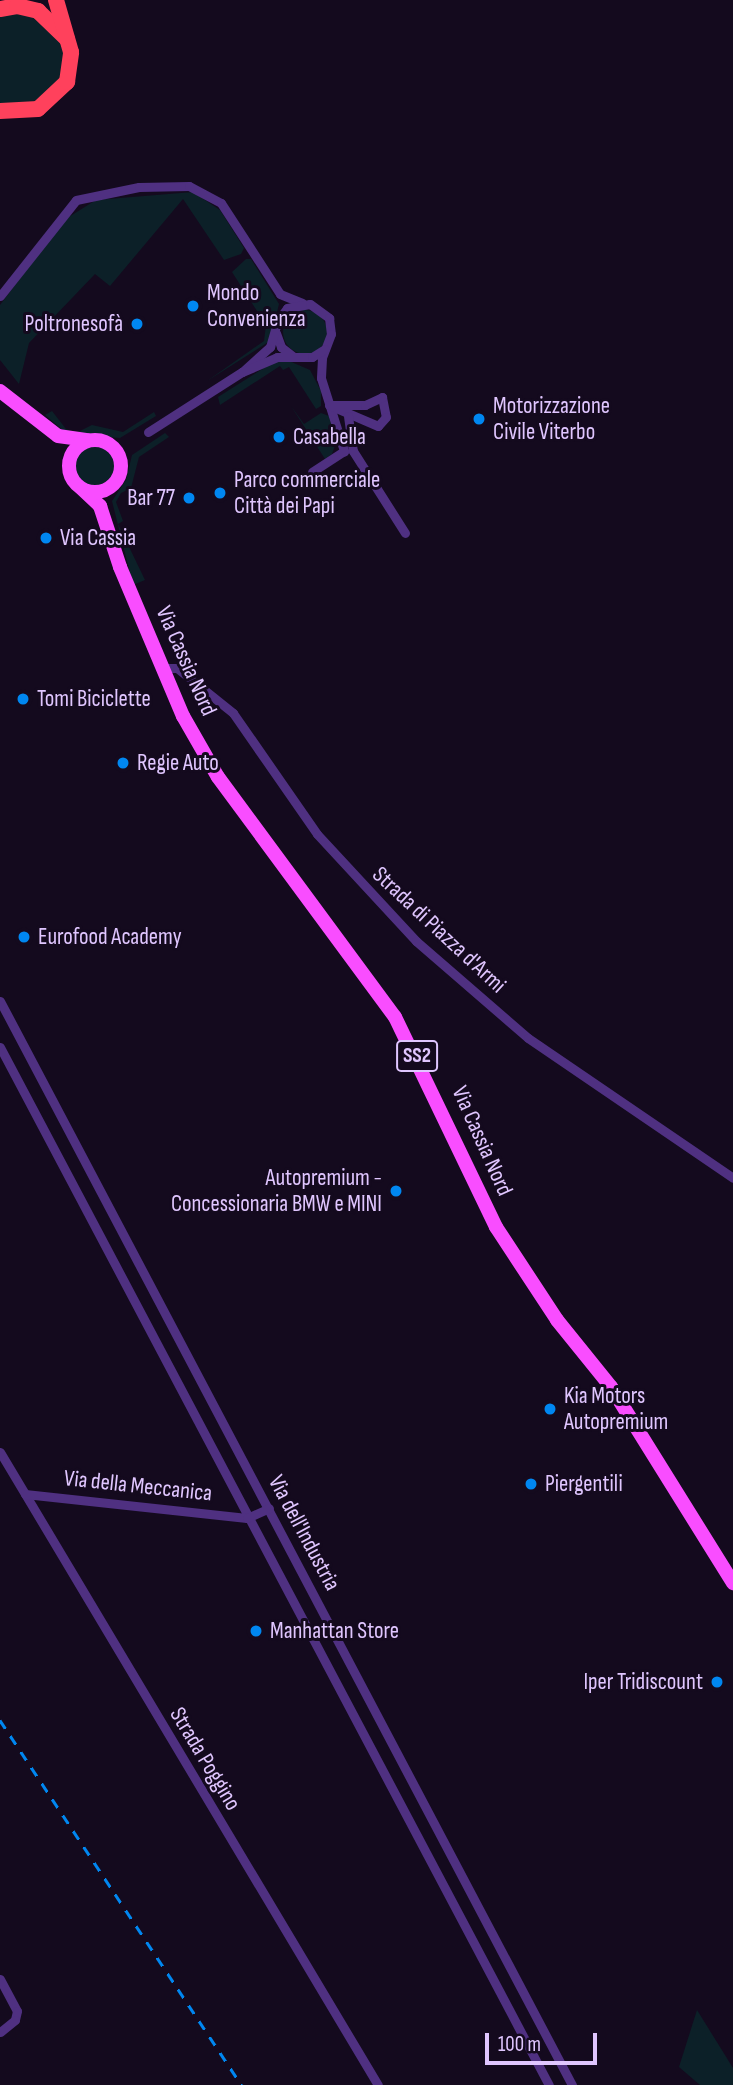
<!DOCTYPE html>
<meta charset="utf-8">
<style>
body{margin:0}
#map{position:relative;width:733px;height:2085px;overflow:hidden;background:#140a1e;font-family:"Sofia Sans Condensed",sans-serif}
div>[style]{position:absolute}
.green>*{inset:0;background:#0c2028}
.round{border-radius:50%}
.street>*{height:9px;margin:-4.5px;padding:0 4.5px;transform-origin:4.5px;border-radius:4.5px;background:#4f3081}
.primary>*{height:14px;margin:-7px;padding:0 7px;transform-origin:7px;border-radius:7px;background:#f94dff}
.primary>.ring{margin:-7px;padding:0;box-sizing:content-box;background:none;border:14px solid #f94dff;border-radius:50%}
.highway>*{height:16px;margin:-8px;padding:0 8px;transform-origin:8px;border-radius:8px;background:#ff415c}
.rail>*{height:2.5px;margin-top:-1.25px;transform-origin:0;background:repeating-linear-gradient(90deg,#0087f1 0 10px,transparent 0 19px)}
.dots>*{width:19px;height:19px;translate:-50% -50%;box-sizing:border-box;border:4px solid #140a1e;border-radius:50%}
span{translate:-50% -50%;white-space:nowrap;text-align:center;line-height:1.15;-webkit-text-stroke:6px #140a1e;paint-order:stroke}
.shield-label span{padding:2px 5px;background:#140a1e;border:2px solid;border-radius:5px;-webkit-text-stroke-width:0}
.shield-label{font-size:21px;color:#e0c6ff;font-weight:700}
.poi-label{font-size:23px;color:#e0c6ff}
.left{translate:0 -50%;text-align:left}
.right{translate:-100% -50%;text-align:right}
.street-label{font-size:23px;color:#e0c6ff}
.scale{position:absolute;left:485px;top:2033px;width:112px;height:32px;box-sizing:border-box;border:4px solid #e0c6ff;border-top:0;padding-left:9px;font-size:21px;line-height:24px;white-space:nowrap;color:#e0c6ff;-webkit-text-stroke:5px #140a1e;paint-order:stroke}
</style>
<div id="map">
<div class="green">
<i style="clip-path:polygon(30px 13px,58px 36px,64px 55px,60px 81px,38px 104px,0 106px,0 15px)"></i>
<i style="clip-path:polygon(193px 192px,220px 210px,244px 248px,241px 254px,224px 260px,183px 199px,110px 286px,95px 274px,29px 343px,19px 384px,0 360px,0 305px,64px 220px,96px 200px)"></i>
<i style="clip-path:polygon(246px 259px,251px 259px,279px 304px,270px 341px,207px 381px,264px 341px,266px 325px,232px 272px)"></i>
<i class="round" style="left:283px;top:310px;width:44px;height:44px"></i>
<i style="clip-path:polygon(275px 361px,289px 361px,310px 370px,321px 391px,321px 406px,316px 409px,289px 367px,283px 370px,280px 366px,220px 405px,218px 397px)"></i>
<i style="clip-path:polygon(291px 406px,304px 424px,321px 413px,329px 416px,336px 443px,332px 454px,325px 459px)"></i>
<i style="clip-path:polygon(52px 411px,66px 429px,76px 433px,92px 425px,123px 432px,154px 412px,156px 416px,120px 438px,67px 434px,45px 415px)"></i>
<i style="clip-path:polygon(165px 433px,169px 437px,139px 457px,131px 488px,121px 493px,116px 502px,123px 521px,118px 524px,145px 580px,133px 585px,112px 501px,126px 480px,132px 455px)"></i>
<i class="round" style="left:73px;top:444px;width:44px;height:44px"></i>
<i style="clip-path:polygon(697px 2010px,733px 2068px,733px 2085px,700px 2085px,679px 2067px)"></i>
</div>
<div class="street">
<i style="left:0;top:296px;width:122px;rotate:-51.6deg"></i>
<i style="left:76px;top:200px;width:64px;rotate:-11.7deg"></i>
<i style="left:139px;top:187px;width:50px;rotate:-1.1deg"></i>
<i style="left:189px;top:186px;width:36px;rotate:28deg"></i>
<i style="left:221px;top:203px;width:108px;rotate:57deg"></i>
<i style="left:280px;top:294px;width:24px;rotate:22deg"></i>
<i style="left:276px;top:333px;width:15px;rotate:70deg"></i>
<i style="left:281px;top:347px;width:16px;rotate:38deg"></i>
<i style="left:242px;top:372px;width:38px;rotate:-42deg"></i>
<i style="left:270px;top:347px;width:26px;rotate:-74deg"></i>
<i style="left:277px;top:322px;width:17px;rotate:-54deg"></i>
<i style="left:287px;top:308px;width:23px;rotate:-10deg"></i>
<i style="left:310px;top:304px;width:24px;rotate:36deg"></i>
<i style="left:329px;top:318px;width:16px;rotate:83deg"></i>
<i style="left:331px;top:334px;width:26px;rotate:111deg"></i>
<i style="left:322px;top:358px;width:20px;rotate:93deg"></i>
<i style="left:321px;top:378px;width:77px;rotate:72.5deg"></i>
<i style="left:344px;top:451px;width:38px;rotate:147deg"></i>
<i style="left:382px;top:397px;width:20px;rotate:79deg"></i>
<i style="left:386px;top:417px;width:12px;rotate:132deg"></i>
<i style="left:378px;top:426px;width:53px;rotate:-156.8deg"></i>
<i style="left:329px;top:405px;width:36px"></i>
<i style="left:365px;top:405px;width:19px;rotate:-25deg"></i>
<i style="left:348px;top:416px;width:35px;rotate:82deg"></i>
<i style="left:353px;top:451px;width:97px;rotate:57.6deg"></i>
<i style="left:148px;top:432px;width:112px;rotate:-32.6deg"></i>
<i style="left:242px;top:372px;width:38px;rotate:-23deg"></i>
<i style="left:277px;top:357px;width:35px"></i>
<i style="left:312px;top:357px;width:15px;rotate:-32deg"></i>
<i style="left:163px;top:668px;width:14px"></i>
<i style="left:177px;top:668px;width:72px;rotate:38.8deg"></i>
<i style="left:233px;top:713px;width:147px;rotate:55.2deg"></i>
<i style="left:317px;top:834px;width:146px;rotate:47.2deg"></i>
<i style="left:416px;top:941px;width:148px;rotate:40.9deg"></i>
<i style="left:528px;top:1038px;width:248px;rotate:34.3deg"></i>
<i style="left:0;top:1001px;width:1226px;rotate:62.18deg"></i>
<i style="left:0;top:1047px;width:1174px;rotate:62.13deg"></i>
<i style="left:0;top:1452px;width:737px;rotate:59.16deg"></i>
<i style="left:25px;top:1494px;width:223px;rotate:6.2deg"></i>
<i style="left:247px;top:1518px;width:24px;rotate:-24deg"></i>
<i style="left:0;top:1979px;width:36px;rotate:62deg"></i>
<i style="left:17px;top:2011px;width:9px;rotate:103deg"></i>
<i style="left:15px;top:2020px;width:19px;rotate:141deg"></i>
</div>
<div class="primary">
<i style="left:0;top:391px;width:73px;rotate:37.8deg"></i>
<i style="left:58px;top:436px;width:30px;rotate:8deg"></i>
<i class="ring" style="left:69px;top:440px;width:38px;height:38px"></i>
<i style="left:82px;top:489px;width:25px;rotate:43deg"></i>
<i style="left:100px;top:506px;width:64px;rotate:71.8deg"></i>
<i style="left:120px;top:567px;width:162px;rotate:67.1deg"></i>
<i style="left:183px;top:716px;width:70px;rotate:60.2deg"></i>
<i style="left:218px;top:777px;width:298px;rotate:53.6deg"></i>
<i style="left:395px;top:1017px;width:233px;rotate:64.3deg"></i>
<i style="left:496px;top:1227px;width:111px;rotate:56.7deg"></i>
<i style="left:557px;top:1320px;width:86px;rotate:51.1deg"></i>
<i style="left:611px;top:1387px;width:231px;rotate:58.1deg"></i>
</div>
<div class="highway">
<i style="left:0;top:9px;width:17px;rotate:-10deg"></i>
<i style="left:17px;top:6px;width:22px;rotate:13deg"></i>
<i style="left:38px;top:11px;width:40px;rotate:44deg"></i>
<i style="left:0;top:111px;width:38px;rotate:-3deg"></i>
<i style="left:38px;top:109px;width:40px;rotate:-43deg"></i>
<i style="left:67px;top:82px;width:30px;rotate:-82deg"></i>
<i style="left:71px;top:52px;width:54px;rotate:-106.1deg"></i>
</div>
<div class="rail">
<i style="left:0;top:1720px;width:438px;rotate:56.5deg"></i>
</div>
<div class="dots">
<i style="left:193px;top:306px;background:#0087f1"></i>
<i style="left:137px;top:324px;background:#0087f1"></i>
<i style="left:479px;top:419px;background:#0087f1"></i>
<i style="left:279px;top:437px;background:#0087f1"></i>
<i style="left:220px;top:493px;background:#0087f1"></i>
<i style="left:189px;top:498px;background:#0087f1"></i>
<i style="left:46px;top:538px;background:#0087f1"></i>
<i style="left:23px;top:699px;background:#0087f1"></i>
<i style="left:123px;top:763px;background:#0087f1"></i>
<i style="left:24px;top:937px;background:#0087f1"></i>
<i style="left:396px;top:1191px;background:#0087f1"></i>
<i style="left:550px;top:1409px;background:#0087f1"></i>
<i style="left:531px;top:1484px;background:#0087f1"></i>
<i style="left:256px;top:1631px;background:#0087f1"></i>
<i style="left:717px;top:1682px;background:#0087f1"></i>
</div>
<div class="shield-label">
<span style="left:417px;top:1056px">SS2</span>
</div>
<div class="poi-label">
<span class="left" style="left:207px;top:306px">Mondo<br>Convenienza</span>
<span class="right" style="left:123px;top:324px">Poltronesofà</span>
<span class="left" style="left:493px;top:419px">Motorizzazione<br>Civile Viterbo</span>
<span class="left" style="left:293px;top:437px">Casabella</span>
<span class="left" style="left:234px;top:493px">Parco commerciale<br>Città dei Papi</span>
<span class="right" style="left:175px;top:498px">Bar 77</span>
<span class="left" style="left:60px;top:538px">Via Cassia</span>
<span class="left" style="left:37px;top:699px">Tomi Biciclette</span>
<span class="left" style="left:137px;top:763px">Regie Auto</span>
<span class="left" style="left:38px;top:937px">Eurofood Academy</span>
<span class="right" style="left:382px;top:1191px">Autopremium -<br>Concessionaria BMW e MINI</span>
<span class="left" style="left:564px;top:1409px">Kia Motors<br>Autopremium</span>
<span class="left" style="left:545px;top:1484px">Piergentili</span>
<span class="left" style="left:270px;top:1631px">Manhattan Store</span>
<span class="right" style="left:703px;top:1682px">Iper Tridiscount</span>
</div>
<div class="street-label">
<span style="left:186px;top:661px;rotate:66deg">Via Cassia Nord</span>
<span style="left:439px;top:930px;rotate:43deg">Strada di Piazza d'Armi</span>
<span style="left:482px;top:1141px;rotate:66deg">Via Cassia Nord</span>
<span style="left:138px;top:1486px;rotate:6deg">Via della Meccanica</span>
<span style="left:304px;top:1533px;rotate:62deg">Via dell'Industria</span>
<span style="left:205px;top:1759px;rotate:59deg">Strada Poggino</span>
</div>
<div class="scale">100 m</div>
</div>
